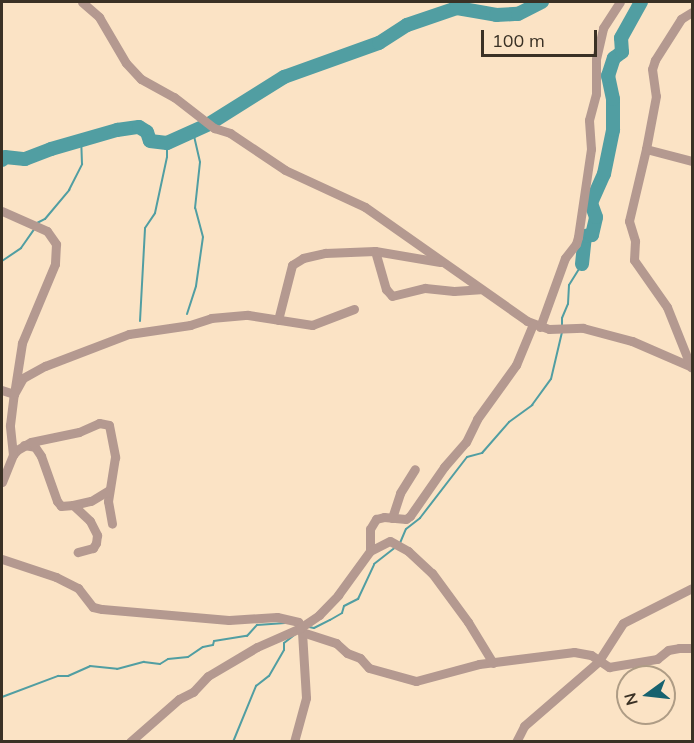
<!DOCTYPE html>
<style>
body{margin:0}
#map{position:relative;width:694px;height:743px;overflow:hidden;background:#fbe3c5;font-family:Mulish,sans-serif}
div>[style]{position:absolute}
.stream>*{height:2px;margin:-1px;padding:0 1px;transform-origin:1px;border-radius:1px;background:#519ea2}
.river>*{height:14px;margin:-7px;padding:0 7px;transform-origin:7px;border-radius:7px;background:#519ea2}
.minor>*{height:9px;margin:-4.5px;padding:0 4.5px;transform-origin:4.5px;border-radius:4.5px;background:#b49990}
span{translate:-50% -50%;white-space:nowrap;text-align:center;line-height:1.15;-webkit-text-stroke:4.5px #fbe3c5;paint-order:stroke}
.frame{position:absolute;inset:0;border:3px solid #3a3125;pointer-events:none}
.north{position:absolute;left:616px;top:665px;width:60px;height:60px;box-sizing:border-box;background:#fbe3c5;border:2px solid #ae9c85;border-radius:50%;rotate:255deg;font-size:16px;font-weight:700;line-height:24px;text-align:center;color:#3a3125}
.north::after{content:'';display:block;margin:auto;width:21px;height:27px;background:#17626f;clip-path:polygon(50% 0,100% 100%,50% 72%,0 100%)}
.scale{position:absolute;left:481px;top:30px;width:116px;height:27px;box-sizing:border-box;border:3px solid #3a3125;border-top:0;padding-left:8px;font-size:18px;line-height:21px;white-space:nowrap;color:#3a3125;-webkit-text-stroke:4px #fbe3c5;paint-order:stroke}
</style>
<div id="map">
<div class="stream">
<i style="left:37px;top:223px;width:9px;rotate:-27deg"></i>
<i style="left:45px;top:219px;width:38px;rotate:-50deg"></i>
<i style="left:69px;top:190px;width:29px;rotate:-63deg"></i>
<i style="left:82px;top:164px;width:23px;rotate:-92deg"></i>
<i style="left:2px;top:261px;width:23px;rotate:-34deg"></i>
<i style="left:21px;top:248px;width:24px;rotate:-55deg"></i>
<i style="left:187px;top:314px;width:29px;rotate:-72deg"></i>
<i style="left:196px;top:286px;width:49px;rotate:-81.9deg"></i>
<i style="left:203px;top:237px;width:30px;rotate:-105deg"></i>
<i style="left:195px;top:208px;width:46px;rotate:-83.8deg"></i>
<i style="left:200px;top:162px;width:31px;rotate:-103deg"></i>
<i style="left:140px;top:321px;width:93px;rotate:-86.9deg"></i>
<i style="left:145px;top:228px;width:18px;rotate:-56deg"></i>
<i style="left:155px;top:213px;width:57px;rotate:-77.9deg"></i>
<i style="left:167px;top:157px;width:14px;rotate:-90deg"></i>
<i style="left:562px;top:326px;width:8px;rotate:-90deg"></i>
<i style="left:562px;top:318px;width:15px;rotate:-67deg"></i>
<i style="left:568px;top:304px;width:19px;rotate:-87deg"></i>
<i style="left:569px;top:285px;width:25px;rotate:-58deg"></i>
<i style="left:400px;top:543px;width:15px;rotate:-67deg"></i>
<i style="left:406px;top:529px;width:18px;rotate:-38deg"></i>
<i style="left:420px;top:518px;width:77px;rotate:-52.4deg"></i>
<i style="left:467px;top:457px;width:16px;rotate:-15deg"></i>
<i style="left:482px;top:453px;width:41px;rotate:-48.9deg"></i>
<i style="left:509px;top:422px;width:29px;rotate:-36deg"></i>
<i style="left:532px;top:405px;width:32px;rotate:-54deg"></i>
<i style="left:551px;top:379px;width:48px;rotate:-76.8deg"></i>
<i style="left:309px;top:627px;width:5px;rotate:11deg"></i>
<i style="left:314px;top:628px;width:18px;rotate:-27deg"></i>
<i style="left:330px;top:620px;width:14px;rotate:-30deg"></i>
<i style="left:342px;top:613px;width:7px;rotate:-74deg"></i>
<i style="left:344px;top:606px;width:16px;rotate:-27deg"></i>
<i style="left:358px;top:599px;width:38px;rotate:-65deg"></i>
<i style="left:374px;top:564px;width:28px;rotate:-38deg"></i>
<i style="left:2px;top:697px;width:60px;rotate:-20.6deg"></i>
<i style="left:58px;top:676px;width:10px"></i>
<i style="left:68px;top:676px;width:24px;rotate:-24deg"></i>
<i style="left:90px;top:666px;width:27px;rotate:6deg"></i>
<i style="left:117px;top:669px;width:28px;rotate:-15deg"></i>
<i style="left:144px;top:662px;width:16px;rotate:7deg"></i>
<i style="left:160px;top:664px;width:9px;rotate:-32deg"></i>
<i style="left:168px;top:659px;width:20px;rotate:-6deg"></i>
<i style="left:188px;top:657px;width:18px;rotate:-34deg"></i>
<i style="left:203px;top:647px;width:10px;rotate:-11deg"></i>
<i style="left:213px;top:645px;width:4px;rotate:-76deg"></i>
<i style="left:214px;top:641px;width:33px;rotate:-9deg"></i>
<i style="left:247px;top:636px;width:15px;rotate:-48deg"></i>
<i style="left:257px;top:625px;width:28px;rotate:-4deg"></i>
<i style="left:233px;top:742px;width:61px;rotate:-67.7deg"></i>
<i style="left:256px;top:686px;width:16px;rotate:-38deg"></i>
<i style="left:269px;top:676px;width:30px;rotate:-60deg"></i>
<i style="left:284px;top:650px;width:7px;rotate:-90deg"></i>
<i style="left:284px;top:643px;width:16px;rotate:-38deg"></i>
</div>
<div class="river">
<i style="left:2px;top:160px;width:4px;rotate:-45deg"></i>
<i style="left:5px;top:157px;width:20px;rotate:6deg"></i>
<i style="left:25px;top:159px;width:28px;rotate:-21deg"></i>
<i style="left:51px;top:149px;width:69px;rotate:-16.1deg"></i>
<i style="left:117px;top:130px;width:22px;rotate:-8deg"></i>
<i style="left:139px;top:127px;width:9px;rotate:32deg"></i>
<i style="left:147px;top:132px;width:9px;rotate:72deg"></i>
<i style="left:150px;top:141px;width:17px;rotate:7deg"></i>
<i style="left:167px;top:143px;width:46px;rotate:-24.3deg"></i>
<i style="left:209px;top:124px;width:89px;rotate:-32.1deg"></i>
<i style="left:284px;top:77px;width:101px;rotate:-19.7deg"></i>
<i style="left:379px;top:43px;width:33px;rotate:-33deg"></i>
<i style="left:407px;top:25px;width:53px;rotate:-18.8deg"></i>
<i style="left:457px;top:8px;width:40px;rotate:10deg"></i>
<i style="left:496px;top:15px;width:22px;rotate:-3deg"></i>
<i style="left:518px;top:14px;width:27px;rotate:-27deg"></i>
<i style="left:582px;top:264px;width:28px;rotate:-84deg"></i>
<i style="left:585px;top:236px;width:7px;rotate:-8deg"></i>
<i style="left:592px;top:235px;width:18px;rotate:-77deg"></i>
<i style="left:596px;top:217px;width:15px;rotate:-110deg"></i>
<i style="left:591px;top:203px;width:32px;rotate:-66deg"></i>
<i style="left:604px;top:174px;width:45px;rotate:-78.4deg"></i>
<i style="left:613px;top:130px;width:31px;rotate:-90deg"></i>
<i style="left:613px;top:99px;width:24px;rotate:-102deg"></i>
<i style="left:608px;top:76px;width:19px;rotate:-72deg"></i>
<i style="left:614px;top:58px;width:10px;rotate:-37deg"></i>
<i style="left:622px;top:52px;width:14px;rotate:-94deg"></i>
<i style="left:621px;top:38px;width:41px;rotate:-60.9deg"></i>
</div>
<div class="minor">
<i style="left:82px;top:2px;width:23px;rotate:41deg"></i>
<i style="left:99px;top:17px;width:53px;rotate:59.6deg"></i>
<i style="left:126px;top:63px;width:22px;rotate:47deg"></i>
<i style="left:141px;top:79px;width:38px;rotate:29deg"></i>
<i style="left:174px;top:97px;width:51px;rotate:37.8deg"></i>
<i style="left:214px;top:128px;width:17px;rotate:17deg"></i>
<i style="left:230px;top:133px;width:66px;rotate:33.9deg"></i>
<i style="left:285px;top:170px;width:88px;rotate:24.8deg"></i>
<i style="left:365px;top:207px;width:198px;rotate:35.1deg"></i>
<i style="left:527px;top:321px;width:23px;rotate:20deg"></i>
<i style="left:549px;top:329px;width:34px;rotate:-2deg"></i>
<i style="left:583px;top:328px;width:51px;rotate:14.9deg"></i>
<i style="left:632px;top:341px;width:65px;rotate:23.4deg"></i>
<i style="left:692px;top:12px;width:13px;rotate:148deg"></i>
<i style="left:681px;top:19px;width:49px;rotate:122.4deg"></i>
<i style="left:655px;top:60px;width:9px;rotate:108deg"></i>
<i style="left:652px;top:69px;width:27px;rotate:82deg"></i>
<i style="left:656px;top:96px;width:54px;rotate:100.7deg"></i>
<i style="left:646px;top:149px;width:48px;rotate:14.6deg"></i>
<i style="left:646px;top:149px;width:74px;rotate:103.3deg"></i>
<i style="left:629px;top:221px;width:21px;rotate:73deg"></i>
<i style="left:635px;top:241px;width:19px;rotate:93deg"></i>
<i style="left:634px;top:260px;width:57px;rotate:54.9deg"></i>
<i style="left:667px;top:307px;width:65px;rotate:68.2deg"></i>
<i style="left:2px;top:211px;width:49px;rotate:24deg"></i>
<i style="left:47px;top:231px;width:16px;rotate:55deg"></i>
<i style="left:56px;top:244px;width:20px;rotate:93deg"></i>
<i style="left:55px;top:264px;width:86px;rotate:112.7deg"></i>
<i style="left:22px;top:343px;width:52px;rotate:98.9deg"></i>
<i style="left:14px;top:394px;width:13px;rotate:-162deg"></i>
<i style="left:375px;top:251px;width:40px;rotate:74deg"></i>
<i style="left:386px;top:289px;width:9px;rotate:49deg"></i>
<i style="left:392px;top:296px;width:34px;rotate:-14deg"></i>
<i style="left:425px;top:288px;width:29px;rotate:6deg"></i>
<i style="left:454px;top:291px;width:26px;rotate:-4deg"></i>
<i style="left:278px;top:320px;width:57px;rotate:-75.7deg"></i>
<i style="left:292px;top:265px;width:13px;rotate:-32deg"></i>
<i style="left:303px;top:258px;width:23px;rotate:-13deg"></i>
<i style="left:325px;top:253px;width:50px;rotate:-2.3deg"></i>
<i style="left:375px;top:251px;width:66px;rotate:9.6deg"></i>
<i style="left:540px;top:327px;width:73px;rotate:-70.1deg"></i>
<i style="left:565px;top:258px;width:18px;rotate:-52deg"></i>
<i style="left:576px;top:244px;width:7px;rotate:-74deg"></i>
<i style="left:578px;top:237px;width:89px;rotate:-81.6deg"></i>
<i style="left:591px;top:149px;width:29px;rotate:-94deg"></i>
<i style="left:589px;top:120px;width:27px;rotate:-75deg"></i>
<i style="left:596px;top:94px;width:35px;rotate:-90deg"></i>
<i style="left:596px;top:59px;width:32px;rotate:-77deg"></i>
<i style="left:603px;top:28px;width:31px;rotate:-57deg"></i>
<i style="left:24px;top:445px;width:11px;rotate:10deg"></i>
<i style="left:35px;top:447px;width:11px;rotate:56deg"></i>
<i style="left:41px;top:456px;width:48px;rotate:70.4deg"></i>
<i style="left:57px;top:501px;width:6px;rotate:51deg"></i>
<i style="left:61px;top:506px;width:12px;rotate:-5deg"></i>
<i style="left:73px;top:505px;width:23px;rotate:43deg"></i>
<i style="left:90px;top:521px;width:16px;rotate:63deg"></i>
<i style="left:97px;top:535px;width:8px;rotate:97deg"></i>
<i style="left:96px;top:543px;width:6px;rotate:121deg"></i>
<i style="left:93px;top:548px;width:16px;rotate:165deg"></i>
<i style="left:13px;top:455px;width:6px;rotate:-51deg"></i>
<i style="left:17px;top:450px;width:16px;rotate:-30deg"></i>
<i style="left:31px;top:442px;width:49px;rotate:-11.8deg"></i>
<i style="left:79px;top:432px;width:22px;rotate:-24deg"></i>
<i style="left:99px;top:423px;width:10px;rotate:11deg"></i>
<i style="left:109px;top:425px;width:33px;rotate:79deg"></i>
<i style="left:115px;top:457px;width:45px;rotate:99deg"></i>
<i style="left:108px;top:501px;width:23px;rotate:80deg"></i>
<i style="left:2px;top:482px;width:29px;rotate:-68deg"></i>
<i style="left:13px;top:455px;width:30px;rotate:-96deg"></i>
<i style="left:10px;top:425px;width:31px;rotate:-83deg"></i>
<i style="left:14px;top:394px;width:18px;rotate:-61deg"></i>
<i style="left:23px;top:378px;width:25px;rotate:-29deg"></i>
<i style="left:45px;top:366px;width:90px;rotate:-20.9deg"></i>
<i style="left:129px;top:334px;width:62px;rotate:-8.4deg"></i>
<i style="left:190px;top:325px;width:22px;rotate:-18deg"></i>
<i style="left:211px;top:318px;width:37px;rotate:-5deg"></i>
<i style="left:248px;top:315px;width:65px;rotate:8.9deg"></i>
<i style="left:312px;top:325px;width:45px;rotate:-20.9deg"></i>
<i style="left:73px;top:505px;width:18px;rotate:-13deg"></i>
<i style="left:91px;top:501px;width:21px;rotate:-31deg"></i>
<i style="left:392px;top:518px;width:26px;rotate:-72deg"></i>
<i style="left:400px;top:493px;width:28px;rotate:-58deg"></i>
<i style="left:370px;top:551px;width:22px;rotate:-90deg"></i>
<i style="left:370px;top:529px;width:12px;rotate:-59deg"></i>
<i style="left:376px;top:519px;width:8px;rotate:-14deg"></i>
<i style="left:384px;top:517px;width:22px;rotate:5deg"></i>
<i style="left:406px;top:519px;width:5px;rotate:-37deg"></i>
<i style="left:410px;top:516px;width:60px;rotate:-55.2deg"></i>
<i style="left:444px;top:467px;width:33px;rotate:-49deg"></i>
<i style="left:466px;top:442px;width:25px;rotate:-64deg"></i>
<i style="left:477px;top:419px;width:67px;rotate:-54.2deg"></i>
<i style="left:516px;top:365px;width:44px;rotate:-67.5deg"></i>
<i style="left:2px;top:559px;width:57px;rotate:18.4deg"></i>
<i style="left:56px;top:577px;width:25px;rotate:27deg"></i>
<i style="left:78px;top:588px;width:24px;rotate:52deg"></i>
<i style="left:93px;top:607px;width:9px;rotate:13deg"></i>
<i style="left:102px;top:609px;width:127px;rotate:5deg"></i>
<i style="left:229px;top:620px;width:48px;rotate:-3.6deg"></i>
<i style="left:277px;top:617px;width:22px;rotate:13deg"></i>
<i style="left:298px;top:622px;width:11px;rotate:68deg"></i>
<i style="left:302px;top:632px;width:66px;rotate:86.5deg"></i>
<i style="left:306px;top:698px;width:46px;rotate:105.3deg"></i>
<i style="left:302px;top:632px;width:36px;rotate:18deg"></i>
<i style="left:336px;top:643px;width:15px;rotate:42deg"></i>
<i style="left:347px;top:653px;width:14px;rotate:21deg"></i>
<i style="left:360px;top:658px;width:13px;rotate:48deg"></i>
<i style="left:369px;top:668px;width:49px;rotate:15.5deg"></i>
<i style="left:416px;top:681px;width:65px;rotate:-15.1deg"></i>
<i style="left:479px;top:664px;width:96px;rotate:-7.2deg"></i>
<i style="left:574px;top:652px;width:17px;rotate:10deg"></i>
<i style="left:591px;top:655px;width:22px;rotate:34deg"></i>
<i style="left:609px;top:667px;width:49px;rotate:-9.5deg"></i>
<i style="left:657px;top:659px;width:14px;rotate:-39deg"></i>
<i style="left:668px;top:650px;width:11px;rotate:-10deg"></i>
<i style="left:679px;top:648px;width:13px"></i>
<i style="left:130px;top:742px;width:65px;rotate:-41.3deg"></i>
<i style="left:179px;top:699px;width:16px;rotate:-27deg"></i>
<i style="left:193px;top:692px;width:22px;rotate:-47deg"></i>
<i style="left:208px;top:676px;width:57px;rotate:-30.6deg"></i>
<i style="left:257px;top:647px;width:47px;rotate:-23.8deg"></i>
<i style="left:300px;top:628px;width:23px;rotate:-34deg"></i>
<i style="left:319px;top:615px;width:28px;rotate:-46deg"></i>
<i style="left:338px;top:595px;width:54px;rotate:-54deg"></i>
<i style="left:370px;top:551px;width:22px;rotate:-27deg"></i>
<i style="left:390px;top:541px;width:21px;rotate:29deg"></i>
<i style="left:408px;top:551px;width:33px;rotate:43deg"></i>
<i style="left:432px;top:573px;width:61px;rotate:53.7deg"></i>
<i style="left:468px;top:622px;width:48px;rotate:58.6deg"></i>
<i style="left:516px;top:742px;width:18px;rotate:-63deg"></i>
<i style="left:524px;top:726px;width:98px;rotate:-40.9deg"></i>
<i style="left:598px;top:662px;width:46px;rotate:-57.3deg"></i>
<i style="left:623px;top:623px;width:77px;rotate:-26.9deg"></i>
</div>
<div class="frame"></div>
<div class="north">N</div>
<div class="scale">100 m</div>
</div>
